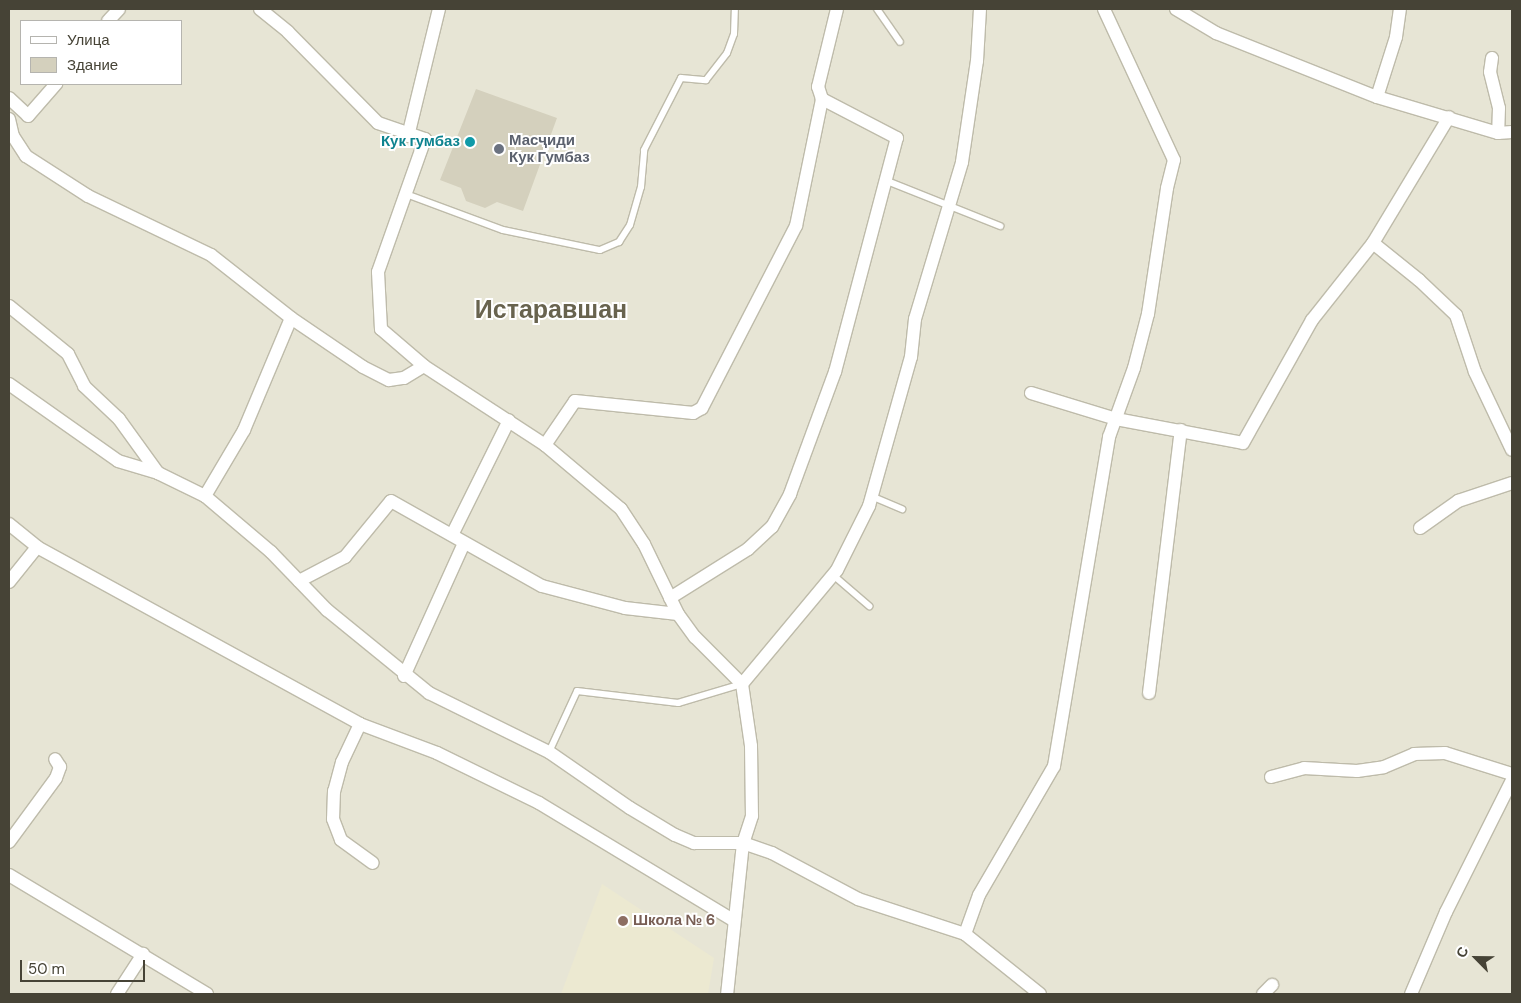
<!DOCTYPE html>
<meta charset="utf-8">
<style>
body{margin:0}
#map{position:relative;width:1521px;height:1003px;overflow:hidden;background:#f3f2e7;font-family:"DM Sans",sans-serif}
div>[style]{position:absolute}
.residential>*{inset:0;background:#e7e5d5}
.education>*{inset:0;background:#ece9d1}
.building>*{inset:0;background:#d4d0bd}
.roads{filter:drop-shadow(1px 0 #bebbaa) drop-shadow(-1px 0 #bebbaa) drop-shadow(0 1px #bebbaa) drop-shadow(0 -1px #bebbaa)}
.service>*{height:6px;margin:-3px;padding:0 3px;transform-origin:3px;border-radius:3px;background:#fff}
.minor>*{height:12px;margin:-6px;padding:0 6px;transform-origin:6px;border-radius:6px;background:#fff}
.dots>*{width:14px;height:14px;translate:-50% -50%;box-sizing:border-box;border:2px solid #fff;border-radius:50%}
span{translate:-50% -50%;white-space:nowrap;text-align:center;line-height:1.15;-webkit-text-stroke:4px #fff;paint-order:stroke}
.worship-label{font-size:15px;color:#5b616d;font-weight:700}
.left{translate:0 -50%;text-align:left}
.culture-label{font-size:15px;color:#0d838f;font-weight:700}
.right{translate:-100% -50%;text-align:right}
.education-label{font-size:15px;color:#785e54;font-weight:700}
.town-label{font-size:25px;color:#68634e;font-weight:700}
.frame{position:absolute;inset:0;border:10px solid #464336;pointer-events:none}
.legend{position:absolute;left:20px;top:20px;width:162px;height:65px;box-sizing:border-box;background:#fff;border:1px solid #b5b4af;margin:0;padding:6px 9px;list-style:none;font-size:15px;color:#464336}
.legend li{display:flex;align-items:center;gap:10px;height:25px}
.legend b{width:25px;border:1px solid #b5b4af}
.north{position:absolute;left:1451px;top:933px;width:50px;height:50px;-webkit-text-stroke:4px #fff;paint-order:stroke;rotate:293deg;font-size:14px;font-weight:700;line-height:20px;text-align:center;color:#464336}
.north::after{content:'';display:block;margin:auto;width:18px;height:22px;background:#464336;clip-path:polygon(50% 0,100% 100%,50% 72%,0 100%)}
.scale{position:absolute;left:20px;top:960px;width:125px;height:22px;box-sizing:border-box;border:2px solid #464336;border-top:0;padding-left:6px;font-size:15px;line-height:18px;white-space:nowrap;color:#464336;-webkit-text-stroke:4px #fff;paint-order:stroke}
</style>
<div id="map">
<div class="residential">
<i style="clip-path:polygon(evenodd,9px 9px,1512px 9px,1512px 994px,9px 994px,9px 9px,21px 21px,181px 21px,181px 84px,21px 84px,21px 21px)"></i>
</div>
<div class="education">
<i style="clip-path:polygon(602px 884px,714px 958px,708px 994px,561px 994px)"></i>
</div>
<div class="building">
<i style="clip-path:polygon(476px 89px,557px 118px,523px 211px,497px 202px,485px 208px,466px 201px,461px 188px,440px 180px)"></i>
</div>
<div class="roads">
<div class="service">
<i style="left:877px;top:9px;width:40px;rotate:55.1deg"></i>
<i style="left:887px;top:181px;width:122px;rotate:21.7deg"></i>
<i style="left:406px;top:194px;width:103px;rotate:20.4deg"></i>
<i style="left:503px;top:230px;width:99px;rotate:11.7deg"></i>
<i style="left:600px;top:250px;width:21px;rotate:-23deg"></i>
<i style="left:619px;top:242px;width:20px;rotate:-57deg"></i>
<i style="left:630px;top:225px;width:40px;rotate:-74deg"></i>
<i style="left:641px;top:187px;width:37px;rotate:-85deg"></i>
<i style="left:644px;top:150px;width:81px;rotate:-62.8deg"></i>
<i style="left:681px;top:78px;width:25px;rotate:5deg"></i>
<i style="left:706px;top:80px;width:34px;rotate:-52deg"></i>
<i style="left:727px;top:53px;width:20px;rotate:-70deg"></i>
<i style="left:734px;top:34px;width:25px;rotate:-88deg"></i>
<i style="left:871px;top:496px;width:34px;rotate:23deg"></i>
<i style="left:833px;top:575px;width:48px;rotate:40.7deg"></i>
<i style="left:549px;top:752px;width:67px;rotate:-65.3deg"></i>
<i style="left:577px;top:691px;width:102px;rotate:6.8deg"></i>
<i style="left:678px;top:703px;width:67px;rotate:-16.5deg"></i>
</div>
<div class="minor">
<i style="left:260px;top:9px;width:36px;rotate:39deg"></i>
<i style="left:288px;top:32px;width:128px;rotate:45.3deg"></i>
<i style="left:378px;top:123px;width:50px;rotate:18.8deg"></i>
<i style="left:425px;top:139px;width:141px;rotate:109.5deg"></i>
<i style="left:378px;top:272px;width:57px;rotate:87deg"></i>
<i style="left:381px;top:329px;width:57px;rotate:40.7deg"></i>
<i style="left:424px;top:366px;width:145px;rotate:33.1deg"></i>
<i style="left:545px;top:445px;width:99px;rotate:40.1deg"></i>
<i style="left:621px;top:509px;width:42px;rotate:56.7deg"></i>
<i style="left:644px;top:544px;width:78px;rotate:64.1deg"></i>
<i style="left:678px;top:614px;width:29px;rotate:54deg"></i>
<i style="left:695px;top:637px;width:66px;rotate:45deg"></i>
<i style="left:742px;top:684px;width:63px;rotate:81.7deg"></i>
<i style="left:751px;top:746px;width:70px;rotate:89.2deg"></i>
<i style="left:752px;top:816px;width:28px;rotate:108deg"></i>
<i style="left:743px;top:843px;width:152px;rotate:96deg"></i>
<i style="left:1176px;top:9px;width:47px;rotate:31deg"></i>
<i style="left:1216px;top:33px;width:173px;rotate:21.7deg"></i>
<i style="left:1377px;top:97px;width:126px;rotate:16.6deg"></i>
<i style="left:1498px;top:133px;width:14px;rotate:-4deg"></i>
<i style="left:108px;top:21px;width:16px;rotate:-47deg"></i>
<i style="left:1492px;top:58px;width:14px;rotate:98deg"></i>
<i style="left:1490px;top:72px;width:37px;rotate:76deg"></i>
<i style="left:1499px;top:108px;width:25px;rotate:92deg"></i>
<i style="left:1377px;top:97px;width:63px;rotate:-72.4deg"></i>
<i style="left:1396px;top:37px;width:28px;rotate:-82deg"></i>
<i style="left:9px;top:98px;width:26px;rotate:43deg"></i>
<i style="left:28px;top:116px;width:43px;rotate:-48.8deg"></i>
<i style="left:9px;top:119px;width:17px;rotate:77deg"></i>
<i style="left:13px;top:136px;width:24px;rotate:57deg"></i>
<i style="left:26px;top:156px;width:74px;rotate:32.8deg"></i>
<i style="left:88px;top:196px;width:136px;rotate:25.6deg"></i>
<i style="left:211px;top:255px;width:102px;rotate:38.2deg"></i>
<i style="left:291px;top:318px;width:87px;rotate:34.2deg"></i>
<i style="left:363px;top:367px;width:29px;rotate:27deg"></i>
<i style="left:389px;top:380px;width:15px;rotate:-8deg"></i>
<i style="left:404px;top:378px;width:23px;rotate:-31deg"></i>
<i style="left:408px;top:136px;width:131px;rotate:-76.3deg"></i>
<i style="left:1373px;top:243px;width:59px;rotate:38.8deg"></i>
<i style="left:1419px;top:280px;width:51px;rotate:43.4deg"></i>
<i style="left:1456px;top:315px;width:60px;rotate:71.6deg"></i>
<i style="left:1475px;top:372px;width:86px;rotate:64.6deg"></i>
<i style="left:9px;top:306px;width:76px;rotate:39.1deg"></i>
<i style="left:68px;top:354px;width:36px;rotate:63deg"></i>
<i style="left:84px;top:386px;width:48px;rotate:43.3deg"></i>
<i style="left:119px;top:419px;width:67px;rotate:54.2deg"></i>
<i style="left:158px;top:473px;width:52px;rotate:26.1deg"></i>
<i style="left:205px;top:496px;width:87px;rotate:40.3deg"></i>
<i style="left:271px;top:552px;width:81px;rotate:46deg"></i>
<i style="left:327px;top:610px;width:132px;rotate:39.1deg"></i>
<i style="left:429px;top:693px;width:134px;rotate:26.2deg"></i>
<i style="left:549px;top:752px;width:98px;rotate:34.7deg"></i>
<i style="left:630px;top:808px;width:52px;rotate:31deg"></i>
<i style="left:675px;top:835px;width:21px;rotate:23deg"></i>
<i style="left:694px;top:843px;width:49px"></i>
<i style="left:743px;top:843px;width:31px;rotate:19deg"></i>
<i style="left:772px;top:853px;width:98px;rotate:28.1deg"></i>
<i style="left:858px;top:899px;width:113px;rotate:18.1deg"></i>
<i style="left:965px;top:934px;width:96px;rotate:38.7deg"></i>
<i style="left:9px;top:384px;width:133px;rotate:35.2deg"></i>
<i style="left:118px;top:461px;width:42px;rotate:16.7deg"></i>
<i style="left:1031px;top:393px;width:89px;rotate:17deg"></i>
<i style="left:1116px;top:419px;width:129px;rotate:10.7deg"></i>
<i style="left:1243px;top:443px;width:141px;rotate:-60.7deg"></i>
<i style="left:1312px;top:320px;width:98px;rotate:-51.6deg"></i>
<i style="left:1373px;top:243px;width:147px;rotate:-58.9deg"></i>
<i style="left:545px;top:445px;width:53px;rotate:-55.7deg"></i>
<i style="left:575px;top:401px;width:119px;rotate:5.8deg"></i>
<i style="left:693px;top:413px;width:10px;rotate:-29deg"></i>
<i style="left:702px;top:408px;width:205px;rotate:-62.7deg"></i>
<i style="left:796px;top:226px;width:130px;rotate:-78.4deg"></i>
<i style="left:822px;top:99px;width:13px;rotate:-108deg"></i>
<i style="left:818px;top:87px;width:80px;rotate:-76.3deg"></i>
<i style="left:205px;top:496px;width:77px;rotate:-59.4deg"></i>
<i style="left:244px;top:430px;width:121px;rotate:-67.2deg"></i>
<i style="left:9px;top:524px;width:36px;rotate:39deg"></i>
<i style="left:37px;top:547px;width:368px;rotate:28.7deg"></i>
<i style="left:360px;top:724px;width:82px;rotate:20.6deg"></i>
<i style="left:437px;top:753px;width:114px;rotate:26.1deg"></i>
<i style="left:539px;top:803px;width:227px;rotate:31.1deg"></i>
<i style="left:1420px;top:528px;width:47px;rotate:-35.4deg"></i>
<i style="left:1458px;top:501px;width:57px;rotate:-18.4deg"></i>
<i style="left:452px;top:535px;width:128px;rotate:-63.6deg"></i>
<i style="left:299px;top:581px;width:52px;rotate:-27.6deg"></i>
<i style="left:345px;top:557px;width:72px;rotate:-50.6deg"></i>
<i style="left:391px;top:501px;width:173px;rotate:29.4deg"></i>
<i style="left:542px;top:586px;width:86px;rotate:14.8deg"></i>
<i style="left:625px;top:608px;width:53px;rotate:6.5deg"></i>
<i style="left:9px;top:582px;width:45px;rotate:-51.3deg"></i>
<i style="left:670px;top:598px;width:92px;rotate:-32.1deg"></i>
<i style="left:748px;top:549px;width:33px;rotate:-43deg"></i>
<i style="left:772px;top:527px;width:38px;rotate:-61deg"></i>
<i style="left:790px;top:494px;width:130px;rotate:-69.8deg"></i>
<i style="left:835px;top:372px;width:242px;rotate:-75.2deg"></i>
<i style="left:897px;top:138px;width:85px;rotate:-152.5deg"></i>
<i style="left:404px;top:676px;width:146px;rotate:-65.7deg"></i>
<i style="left:742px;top:684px;width:148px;rotate:-50.2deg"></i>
<i style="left:837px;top:570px;width:72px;rotate:-63.4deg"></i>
<i style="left:869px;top:506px;width:155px;rotate:-74.3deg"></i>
<i style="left:911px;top:357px;width:38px;rotate:-84deg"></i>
<i style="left:915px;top:319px;width:164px;rotate:-73.3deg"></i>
<i style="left:962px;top:162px;width:102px;rotate:-81.6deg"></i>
<i style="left:977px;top:61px;width:52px;rotate:-86.7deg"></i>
<i style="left:1149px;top:693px;width:265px;rotate:-83.1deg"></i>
<i style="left:360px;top:724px;width:42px;rotate:115.3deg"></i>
<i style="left:342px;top:762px;width:30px;rotate:105deg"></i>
<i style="left:334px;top:791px;width:28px;rotate:92deg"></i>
<i style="left:333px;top:819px;width:22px;rotate:69deg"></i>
<i style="left:341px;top:840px;width:39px;rotate:36deg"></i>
<i style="left:1271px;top:777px;width:34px;rotate:-15deg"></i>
<i style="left:1304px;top:768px;width:53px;rotate:3.2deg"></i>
<i style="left:1357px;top:771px;width:27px;rotate:-8deg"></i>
<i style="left:1384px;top:767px;width:33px;rotate:-23deg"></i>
<i style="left:1414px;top:754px;width:31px;rotate:-2deg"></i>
<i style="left:1445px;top:753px;width:70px;rotate:17.4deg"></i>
<i style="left:9px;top:842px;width:79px;rotate:-53.7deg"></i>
<i style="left:56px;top:778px;width:12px;rotate:-70deg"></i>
<i style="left:60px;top:767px;width:9px;rotate:-122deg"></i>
<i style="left:9px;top:875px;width:231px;rotate:31deg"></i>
<i style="left:965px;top:934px;width:41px;rotate:-70.3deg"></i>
<i style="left:979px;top:895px;width:149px;rotate:-59.8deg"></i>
<i style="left:1054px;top:766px;width:334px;rotate:-80.5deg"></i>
<i style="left:1109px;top:437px;width:73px;rotate:-70.1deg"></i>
<i style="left:1134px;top:368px;width:56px;rotate:-75.5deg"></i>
<i style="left:1148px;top:314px;width:127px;rotate:-81.4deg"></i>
<i style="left:1167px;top:188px;width:29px;rotate:-76deg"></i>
<i style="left:1174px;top:160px;width:166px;rotate:-114.9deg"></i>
<i style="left:117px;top:994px;width:48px;rotate:-57deg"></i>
<i style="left:1263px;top:994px;width:13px;rotate:-45deg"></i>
<i style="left:1411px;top:994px;width:89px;rotate:-66.9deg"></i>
<i style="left:1446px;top:912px;width:148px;rotate:-63.4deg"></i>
</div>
</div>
<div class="dots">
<i style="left:470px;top:142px;background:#0f9aa8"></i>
<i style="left:499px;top:149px;background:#6b7280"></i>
<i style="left:623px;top:921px;background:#8d6e63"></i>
</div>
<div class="worship-label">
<span class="left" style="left:509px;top:149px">Масҷиди<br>Кук Гумбаз</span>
</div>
<div class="culture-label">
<span class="right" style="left:460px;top:142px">Кук гумбаз</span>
</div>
<div class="education-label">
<span class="left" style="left:633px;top:921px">Школа № 6</span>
</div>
<div class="town-label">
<span style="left:551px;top:310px">Истаравшан</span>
</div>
<div class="frame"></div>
<ul class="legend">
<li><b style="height:6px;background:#fff"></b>Улица</li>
<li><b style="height:14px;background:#d4d0bd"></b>Здание</li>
</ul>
<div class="north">С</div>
<div class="scale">50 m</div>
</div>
